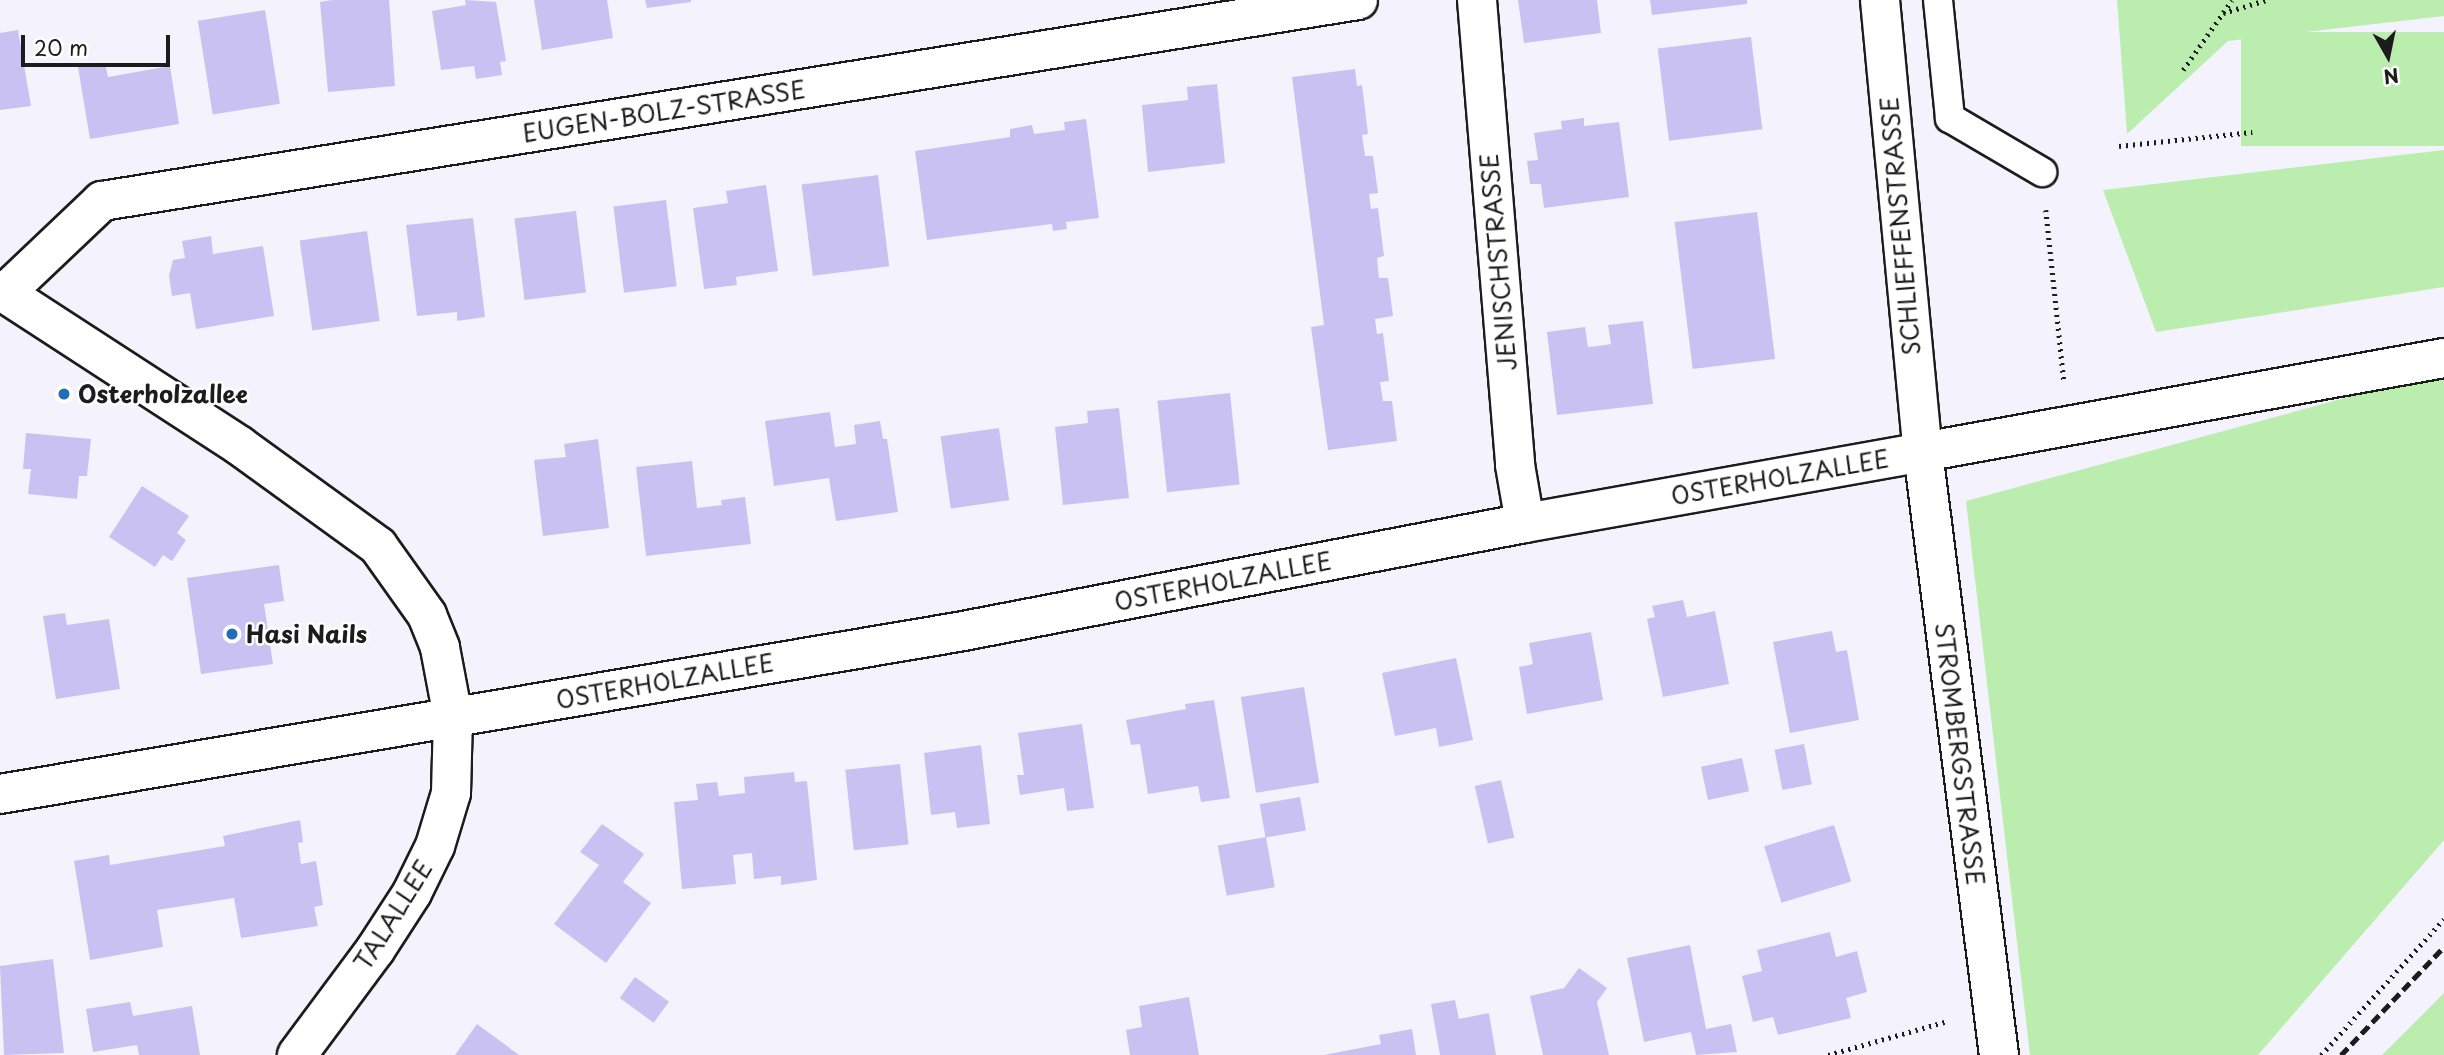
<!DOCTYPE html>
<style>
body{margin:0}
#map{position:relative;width:2444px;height:1055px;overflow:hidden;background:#f4f3fd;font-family:"Playpen Sans",sans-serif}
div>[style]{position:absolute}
.green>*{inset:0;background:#bbedae;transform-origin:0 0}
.building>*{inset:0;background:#cac1f3;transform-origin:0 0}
.path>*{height:4.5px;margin-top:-2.25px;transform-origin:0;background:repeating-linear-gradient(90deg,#1c1c1c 0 2px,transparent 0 7px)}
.roads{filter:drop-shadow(2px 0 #1c1c1c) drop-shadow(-2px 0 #1c1c1c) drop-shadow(0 2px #1c1c1c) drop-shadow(0 -2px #1c1c1c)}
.lane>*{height:28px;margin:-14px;padding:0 14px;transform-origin:14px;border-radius:14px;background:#fff}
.street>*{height:38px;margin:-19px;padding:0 19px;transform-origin:19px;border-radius:19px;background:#fff}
.secondary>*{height:38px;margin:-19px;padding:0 19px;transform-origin:19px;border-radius:19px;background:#fff}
.rail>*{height:5px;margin-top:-2.5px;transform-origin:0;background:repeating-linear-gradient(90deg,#1c1c1c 0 10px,transparent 0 15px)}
.dots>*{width:19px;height:19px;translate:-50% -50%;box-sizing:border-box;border:4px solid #fff;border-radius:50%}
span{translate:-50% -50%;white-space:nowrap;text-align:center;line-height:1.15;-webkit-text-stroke:5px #fff;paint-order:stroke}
.street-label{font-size:24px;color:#1c1c1c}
.poi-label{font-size:24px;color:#1c1c1c;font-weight:700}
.left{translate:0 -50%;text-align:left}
.north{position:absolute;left:2353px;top:21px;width:70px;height:70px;-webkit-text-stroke:5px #fff;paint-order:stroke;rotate:171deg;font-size:19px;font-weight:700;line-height:28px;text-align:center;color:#1c1c1c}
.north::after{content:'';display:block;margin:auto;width:24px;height:32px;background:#1c1c1c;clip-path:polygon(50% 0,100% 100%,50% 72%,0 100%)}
.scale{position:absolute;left:21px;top:35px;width:149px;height:32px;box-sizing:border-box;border:4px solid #1c1c1c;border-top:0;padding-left:9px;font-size:21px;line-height:24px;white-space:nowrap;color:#1c1c1c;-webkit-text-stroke:5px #fff;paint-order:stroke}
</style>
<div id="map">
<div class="green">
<i style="clip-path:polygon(2117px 0,2444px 0,2444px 16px,2228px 41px,2127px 134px)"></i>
<i style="left:2444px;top:32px;width:114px;height:203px;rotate:90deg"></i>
<i style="clip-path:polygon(2444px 150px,2444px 287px,2156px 332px,2103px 190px)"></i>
<i style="clip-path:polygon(2444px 371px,2444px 840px,2258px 1055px,2030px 1055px,1966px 501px)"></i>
<i style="clip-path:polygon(2444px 993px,2444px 1055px,2382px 1055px)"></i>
</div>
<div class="building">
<i style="clip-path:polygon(332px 0,389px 0,395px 86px,328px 92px,320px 2px)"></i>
<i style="clip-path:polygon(465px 0,496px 2px,506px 61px,500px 62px,502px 75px,476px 79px,474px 66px,441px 70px,432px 11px,466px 5px)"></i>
<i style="clip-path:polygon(534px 0,607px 0,613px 38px,542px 50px)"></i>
<i style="clip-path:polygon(645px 0,691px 0,691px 2px,647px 8px)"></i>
<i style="clip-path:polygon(1518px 0,1597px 0,1601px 33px,1524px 43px)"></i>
<i style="clip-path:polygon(1650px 0,1747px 0,1747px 4px,1652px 15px)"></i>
<i style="left:265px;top:10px;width:95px;height:68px;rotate:81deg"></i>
<i style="clip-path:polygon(18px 30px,31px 106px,0 110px,0 33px)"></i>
<i style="left:1751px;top:37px;width:93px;height:94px;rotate:83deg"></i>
<i style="clip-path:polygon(105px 63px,108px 77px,170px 66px,179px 124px,90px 139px,78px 67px)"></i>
<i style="clip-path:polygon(1355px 69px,1357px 86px,1362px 85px,1368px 134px,1362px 135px,1365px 156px,1373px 156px,1378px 193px,1369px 194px,1371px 209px,1378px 208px,1384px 256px,1377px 258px,1379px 278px,1388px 278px,1393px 316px,1375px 319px,1377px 334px,1383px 333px,1389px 381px,1380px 382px,1383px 401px,1392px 401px,1397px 441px,1328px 450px,1311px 327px,1324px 325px,1292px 77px)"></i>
<i style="clip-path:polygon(1217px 84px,1225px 163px,1148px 172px,1142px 105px,1188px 100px,1187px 87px)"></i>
<i style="clip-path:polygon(1584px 118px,1584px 126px,1619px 122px,1629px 197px,1544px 208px,1541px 184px,1530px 184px,1527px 161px,1538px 160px,1534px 133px,1562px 129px,1561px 121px)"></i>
<i style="clip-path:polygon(1086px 119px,1099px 218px,1066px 222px,1067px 229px,1053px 231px,1052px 224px,927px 240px,915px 151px,1010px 137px,1010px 129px,1032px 125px,1034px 134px,1065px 130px,1064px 122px)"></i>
<i style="left:878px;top:175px;width:92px;height:77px;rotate:83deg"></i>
<i style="clip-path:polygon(766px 185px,778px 271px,736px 277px,737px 285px,704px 289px,693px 208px,728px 203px,726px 191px)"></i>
<i style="left:666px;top:200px;width:87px;height:53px;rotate:83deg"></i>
<i style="left:576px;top:211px;width:82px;height:62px;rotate:83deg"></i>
<i style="left:1757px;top:212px;width:148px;height:83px;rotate:83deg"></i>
<i style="clip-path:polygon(473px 218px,485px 317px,457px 321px,457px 312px,417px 316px,406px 225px)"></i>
<i style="left:367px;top:231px;width:91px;height:68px;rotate:82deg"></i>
<i style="clip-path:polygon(211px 236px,213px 254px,263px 246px,274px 316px,196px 329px,190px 293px,172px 296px,169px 276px,173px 260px,185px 258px,182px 241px)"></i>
<i style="clip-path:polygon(1643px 321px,1653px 404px,1557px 415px,1547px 332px,1585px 327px,1588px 347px,1598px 346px,1611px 344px,1608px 325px)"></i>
<i style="left:1230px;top:393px;width:92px;height:73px;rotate:84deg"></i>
<i style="clip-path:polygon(1119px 408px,1129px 498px,1063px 505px,1055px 427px,1088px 423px,1087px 411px)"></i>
<i style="clip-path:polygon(830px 412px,835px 447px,856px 444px,854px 425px,880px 421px,883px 439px,887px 439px,898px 512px,836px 521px,829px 478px,774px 486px,765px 421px)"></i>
<i style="left:999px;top:428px;width:73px;height:59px;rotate:82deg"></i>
<i style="clip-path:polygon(26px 433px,91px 439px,87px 476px,79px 476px,77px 499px,28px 494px,31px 469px,23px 469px)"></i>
<i style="clip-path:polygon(598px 439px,609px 528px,543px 536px,534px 460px,566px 457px,564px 444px)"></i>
<i style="clip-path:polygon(692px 461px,697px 508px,722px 505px,721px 500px,745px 497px,751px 544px,646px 556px,636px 467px)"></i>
<i style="clip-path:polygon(142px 486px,189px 516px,177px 533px,186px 540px,172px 561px,163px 555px,155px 567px,109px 537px)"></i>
<i style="clip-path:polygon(279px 565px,284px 601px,264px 604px,273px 664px,201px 674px,187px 578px)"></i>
<i style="clip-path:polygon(1683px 600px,1687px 617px,1715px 611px,1729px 684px,1663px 697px,1647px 619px,1655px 617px,1652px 606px)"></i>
<i style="clip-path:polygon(65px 613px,67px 625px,109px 619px,120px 689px,56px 699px,43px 616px)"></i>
<i style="clip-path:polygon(1832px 631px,1836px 652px,1847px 650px,1859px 720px,1790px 733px,1773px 642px)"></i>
<i style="clip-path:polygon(1591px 632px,1603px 700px,1527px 714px,1519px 667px,1533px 664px,1529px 643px)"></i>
<i style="clip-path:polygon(1456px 658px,1473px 740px,1439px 747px,1436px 728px,1395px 736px,1382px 673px)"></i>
<i style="left:1304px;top:687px;width:97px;height:64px;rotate:81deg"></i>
<i style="clip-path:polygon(1214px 700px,1230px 798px,1201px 802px,1198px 786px,1148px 794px,1140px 744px,1131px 745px,1126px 720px,1186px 709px,1185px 704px)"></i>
<i style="clip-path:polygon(1082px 724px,1094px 808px,1067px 811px,1064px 788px,1020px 795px,1017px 775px,1024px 775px,1018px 733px)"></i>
<i style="left:1804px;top:744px;width:41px;height:30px;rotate:79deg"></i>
<i style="clip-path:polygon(981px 745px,990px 824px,957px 828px,955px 812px,931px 815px,924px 753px)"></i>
<i style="left:1742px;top:758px;width:34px;height:42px;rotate:78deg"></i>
<i style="left:900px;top:764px;width:81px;height:55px;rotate:84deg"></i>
<i style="clip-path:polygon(794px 772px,795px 782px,807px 781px,817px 880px,781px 885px,781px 876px,754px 879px,752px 853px,733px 855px,736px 884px,682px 889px,674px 802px,698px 800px,696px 784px,717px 782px,719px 796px,745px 793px,744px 777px)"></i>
<i style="left:1501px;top:780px;width:59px;height:27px;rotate:77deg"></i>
<i style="left:1300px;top:797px;width:34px;height:41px;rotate:80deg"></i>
<i style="clip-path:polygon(300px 820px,303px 842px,298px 843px,301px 864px,316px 861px,323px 905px,314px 907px,318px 926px,241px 938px,234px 898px,157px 910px,163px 947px,90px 960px,74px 861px,109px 855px,110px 865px,225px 846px,223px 836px)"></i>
<i style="clip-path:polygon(602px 824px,644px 854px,623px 882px,651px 903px,606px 963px,554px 924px,599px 865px,580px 852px)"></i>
<i style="left:1834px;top:825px;width:59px;height:73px;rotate:73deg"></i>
<i style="left:1266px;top:837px;width:51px;height:49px;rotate:80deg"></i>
<i style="clip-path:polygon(1830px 932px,1836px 957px,1857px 951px,1867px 992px,1846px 998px,1851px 1018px,1778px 1035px,1773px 1017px,1753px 1022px,1742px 976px,1762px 971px,1757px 950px)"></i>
<i style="clip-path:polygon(1690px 945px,1706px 1029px,1731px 1024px,1737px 1052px,1696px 1055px,1691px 1032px,1644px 1042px,1627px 958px)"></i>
<i style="clip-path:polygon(53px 959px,64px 1053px,4px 1055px,0 966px)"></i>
<i style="clip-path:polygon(1579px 968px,1607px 988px,1597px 1002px,1609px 1055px,1543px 1055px,1530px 996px,1564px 988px)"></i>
<i style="left:635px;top:977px;width:42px;height:26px;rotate:36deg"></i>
<i style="clip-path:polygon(1189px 997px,1199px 1055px,1130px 1055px,1126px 1030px,1142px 1027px,1139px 1006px)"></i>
<i style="clip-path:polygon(1455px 1000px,1459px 1019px,1489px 1013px,1496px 1055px,1440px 1055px,1431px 1004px)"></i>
<i style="clip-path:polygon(130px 1002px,133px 1016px,192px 1006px,200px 1055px,139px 1055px,137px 1045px,93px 1052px,86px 1009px)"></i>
<i style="clip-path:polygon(477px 1024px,519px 1055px,455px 1055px)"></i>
<i style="clip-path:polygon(1412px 1029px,1416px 1055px,1324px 1055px,1381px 1044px,1379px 1035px)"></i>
</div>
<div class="path">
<i style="left:2223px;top:13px;width:45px;rotate:-16.8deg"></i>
<i style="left:2183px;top:70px;width:85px;rotate:-55deg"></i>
<i style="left:2119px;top:146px;width:134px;rotate:-6deg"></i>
<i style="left:2046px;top:210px;width:173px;rotate:84deg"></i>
<i style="left:1828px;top:1055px;width:125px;rotate:-15.8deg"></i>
<i style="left:2321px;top:1055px;width:183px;rotate:-47.9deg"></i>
</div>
<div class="roads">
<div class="lane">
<i style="left:1938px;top:0;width:119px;rotate:84.2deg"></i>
<i style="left:1950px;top:118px;width:107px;rotate:30.4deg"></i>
</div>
<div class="street">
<i style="left:1477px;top:0;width:467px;rotate:85.3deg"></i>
<i style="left:1515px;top:465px;width:59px;rotate:80.2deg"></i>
<i style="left:0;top:290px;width:286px;rotate:33deg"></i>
<i style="left:240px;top:446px;width:170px;rotate:35.9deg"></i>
<i style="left:378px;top:546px;width:85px;rotate:54.6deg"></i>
<i style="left:427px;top:615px;width:35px;rotate:68deg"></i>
<i style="left:440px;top:648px;width:70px;rotate:79.3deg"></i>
<i style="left:453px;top:717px;width:76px;rotate:91.5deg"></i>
<i style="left:451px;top:793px;width:55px;rotate:106.8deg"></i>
<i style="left:435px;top:846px;width:52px;rotate:116.1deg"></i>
<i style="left:412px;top:893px;width:68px;rotate:123deg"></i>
<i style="left:375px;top:950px;width:131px;rotate:126.6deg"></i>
<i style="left:5px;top:293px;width:134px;rotate:-43.5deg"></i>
<i style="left:102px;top:201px;width:1272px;rotate:-9.09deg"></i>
<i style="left:0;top:794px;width:972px;rotate:-9.6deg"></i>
<i style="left:958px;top:632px;width:577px;rotate:-10.88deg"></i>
<i style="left:1525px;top:523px;width:404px;rotate:-10.1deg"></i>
<i style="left:1923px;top:452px;width:608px;rotate:82.82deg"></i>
</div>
<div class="secondary">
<i style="left:1880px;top:0;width:454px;rotate:84.6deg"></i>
<i style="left:1923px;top:452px;width:529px;rotate:-10.23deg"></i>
</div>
</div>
<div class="rail">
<i style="left:2341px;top:1055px;width:149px;rotate:-46.4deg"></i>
</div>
<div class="dots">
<i style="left:64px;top:394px;background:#1f6fb2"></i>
<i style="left:232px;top:634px;background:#1f6fb2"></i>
</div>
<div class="street-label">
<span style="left:664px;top:111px;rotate:-9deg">EUGEN-BOLZ-STRASSE</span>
<span style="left:1900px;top:226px;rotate:-95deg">SCHLIEFFENSTRASSE</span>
<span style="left:1498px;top:262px;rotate:-95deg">JENISCHSTRASSE</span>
<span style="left:1780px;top:477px;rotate:-10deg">OSTERHOLZALLEE</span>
<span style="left:1223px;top:581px;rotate:-11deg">OSTERHOLZALLEE</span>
<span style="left:665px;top:681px;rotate:-10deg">OSTERHOLZALLEE</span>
<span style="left:1960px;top:754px;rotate:83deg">STROMBERGSTRASSE</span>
<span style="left:393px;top:915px;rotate:-58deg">TALALLEE</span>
</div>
<div class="poi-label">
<span class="left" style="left:78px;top:394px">Osterholzallee</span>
<span class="left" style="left:246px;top:634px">Hasi Nails</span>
</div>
<div class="north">N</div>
<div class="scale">20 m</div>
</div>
